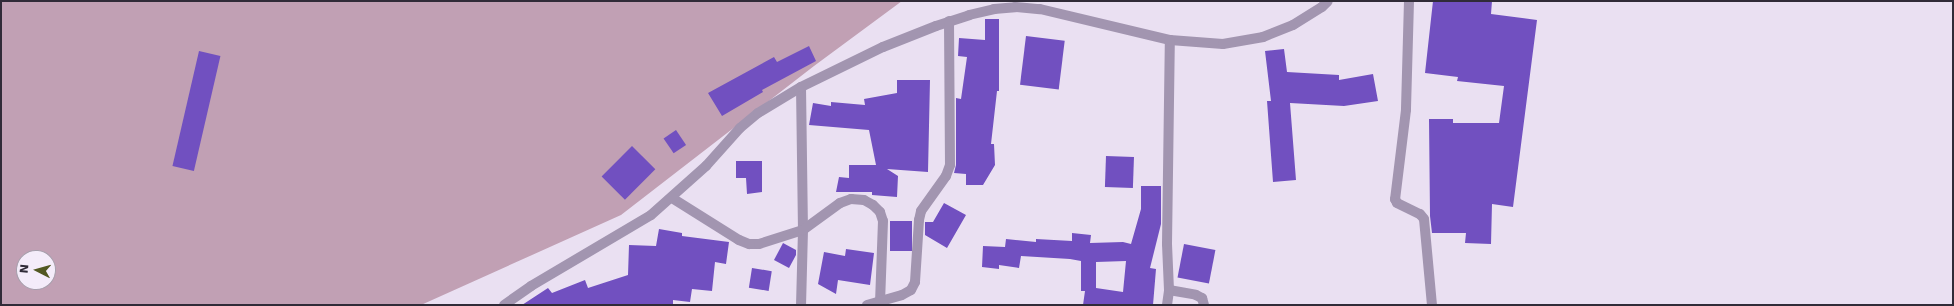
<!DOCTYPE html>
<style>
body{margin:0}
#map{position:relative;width:1954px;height:306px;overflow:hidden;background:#eae0f2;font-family:"DejaVu Sans",sans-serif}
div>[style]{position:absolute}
.green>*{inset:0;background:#c1a0b4}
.building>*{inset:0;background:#7150c0;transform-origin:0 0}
.street>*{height:10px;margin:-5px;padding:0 5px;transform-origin:5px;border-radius:5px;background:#a295b0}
span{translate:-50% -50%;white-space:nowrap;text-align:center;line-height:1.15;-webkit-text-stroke:4px #f4ecfa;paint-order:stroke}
.frame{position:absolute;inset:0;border:2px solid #302b38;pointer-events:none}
.north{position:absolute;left:16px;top:250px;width:40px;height:40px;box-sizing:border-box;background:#f4ecfa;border:1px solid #a69fac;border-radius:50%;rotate:276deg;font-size:11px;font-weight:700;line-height:16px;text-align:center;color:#302b38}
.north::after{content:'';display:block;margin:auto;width:14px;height:18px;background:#525822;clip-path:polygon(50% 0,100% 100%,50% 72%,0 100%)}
</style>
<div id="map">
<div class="green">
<i style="clip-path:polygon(evenodd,1px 1px,902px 1px,814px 66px,621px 215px,421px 305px,1px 305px,1px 1px,24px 258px,48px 258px,48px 282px,24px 282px,24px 258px)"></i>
</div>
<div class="building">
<i style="clip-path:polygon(1433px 1px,1492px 1px,1491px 14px,1537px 20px,1513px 207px,1492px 204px,1491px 244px,1465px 243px,1466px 233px,1432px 233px,1430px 216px,1429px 119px,1453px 119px,1453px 123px,1499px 123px,1504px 86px,1457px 81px,1458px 77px,1425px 73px)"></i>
<i style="clip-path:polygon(985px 19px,999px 19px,999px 91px,997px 91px,991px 144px,994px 144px,995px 165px,983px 185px,966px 185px,966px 174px,954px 173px,956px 165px,956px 98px,961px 99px,967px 57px,958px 56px,959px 38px,985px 40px)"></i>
<i style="left:1026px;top:36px;width:39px;height:49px;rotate:7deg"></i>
<i style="clip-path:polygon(809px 46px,816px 61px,762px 90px,763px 92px,722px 116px,708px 93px,774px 57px,777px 62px)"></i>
<i style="clip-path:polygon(1284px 49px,1287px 72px,1339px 75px,1339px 80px,1373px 74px,1378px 101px,1344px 106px,1290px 103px,1296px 180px,1273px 182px,1267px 101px,1271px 101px,1265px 51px)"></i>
<i style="left:199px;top:51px;width:22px;height:118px;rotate:13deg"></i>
<i style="clip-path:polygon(897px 80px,930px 80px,928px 172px,887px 169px,898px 176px,897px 197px,872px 195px,872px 192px,836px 192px,839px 177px,849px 178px,849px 165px,876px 165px,869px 130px,809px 125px,813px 103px,831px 106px,831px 102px,865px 105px,864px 99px,897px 93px)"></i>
<i style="left:676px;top:130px;width:18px;height:15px;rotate:56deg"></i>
<i style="left:632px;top:146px;width:33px;height:43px;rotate:45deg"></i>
<i style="left:1106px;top:156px;width:28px;height:31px;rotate:2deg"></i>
<i style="clip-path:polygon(736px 161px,762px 161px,762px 192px,747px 194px,746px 178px,736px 178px)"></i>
<i style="clip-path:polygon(evenodd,1141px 186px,1161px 186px,1161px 224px,1150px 268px,1156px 269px,1153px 305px,1083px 305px,1085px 291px,1081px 291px,1081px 261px,1070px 259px,1021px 256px,1019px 268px,999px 265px,999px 269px,982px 267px,983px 246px,1005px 247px,1006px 239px,1036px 242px,1036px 239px,1072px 241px,1072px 233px,1091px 235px,1090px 243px,1123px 242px,1131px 244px,1141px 209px,1141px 186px,1126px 261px,1123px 292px,1096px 288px,1096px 262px,1126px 261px)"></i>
<i style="clip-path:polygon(944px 203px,966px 215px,947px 248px,925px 235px,925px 222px,933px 222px)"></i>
<i style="left:890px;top:221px;width:22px;height:30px"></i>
<i style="clip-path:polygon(659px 229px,682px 233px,682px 236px,729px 242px,726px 264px,715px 262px,712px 291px,692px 289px,690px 302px,673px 300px,673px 305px,522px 305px,548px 288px,552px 293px,585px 280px,588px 288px,628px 275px,629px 245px,656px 246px)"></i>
<i style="clip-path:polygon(783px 243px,796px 250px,796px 255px,789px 268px,774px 260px)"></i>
<i style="left:1184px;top:244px;width:32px;height:34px;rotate:11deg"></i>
<i style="clip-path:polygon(846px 249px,874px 253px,870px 285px,838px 280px,836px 294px,818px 284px,824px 252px,845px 256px)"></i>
<i style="left:752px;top:268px;width:20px;height:20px;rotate:9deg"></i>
</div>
<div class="street">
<i style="left:1409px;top:1px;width:109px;rotate:91.6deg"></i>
<i style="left:1406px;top:110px;width:90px;rotate:97deg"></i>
<i style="left:1395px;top:199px;width:4px;rotate:63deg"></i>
<i style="left:1397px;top:203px;width:25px;rotate:26deg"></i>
<i style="left:1420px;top:214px;width:6px;rotate:51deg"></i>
<i style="left:1424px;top:219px;width:86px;rotate:84.7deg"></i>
<i style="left:801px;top:87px;width:143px;rotate:89.2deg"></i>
<i style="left:803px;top:230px;width:75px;rotate:91.5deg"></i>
<i style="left:672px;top:198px;width:79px;rotate:32.1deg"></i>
<i style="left:739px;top:240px;width:11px;rotate:22deg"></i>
<i style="left:749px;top:244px;width:10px"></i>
<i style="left:759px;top:244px;width:46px;rotate:-17.7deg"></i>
<i style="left:803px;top:230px;width:46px;rotate:-36.1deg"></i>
<i style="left:840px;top:203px;width:12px;rotate:-20deg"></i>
<i style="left:851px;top:199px;width:13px;rotate:4deg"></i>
<i style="left:864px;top:200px;width:10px;rotate:29deg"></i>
<i style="left:873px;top:205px;width:10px;rotate:45deg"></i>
<i style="left:880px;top:212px;width:9px;rotate:72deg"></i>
<i style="left:883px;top:221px;width:80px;rotate:92.1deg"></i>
<i style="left:1169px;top:290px;width:27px;rotate:10deg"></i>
<i style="left:1196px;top:295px;width:7px;rotate:27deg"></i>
<i style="left:1202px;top:298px;width:7px;rotate:74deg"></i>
<i style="left:504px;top:305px;width:33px;rotate:-35deg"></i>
<i style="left:531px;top:286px;width:139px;rotate:-30.6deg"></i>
<i style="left:651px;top:215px;width:74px;rotate:-41.7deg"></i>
<i style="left:706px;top:166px;width:51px;rotate:-48.2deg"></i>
<i style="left:740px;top:128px;width:23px;rotate:-40deg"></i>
<i style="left:758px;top:113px;width:50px;rotate:-31.2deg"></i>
<i style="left:801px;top:87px;width:91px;rotate:-26deg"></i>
<i style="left:883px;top:47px;width:57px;rotate:-21.6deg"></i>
<i style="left:936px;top:26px;width:35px;rotate:-18deg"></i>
<i style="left:969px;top:15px;width:26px;rotate:-13deg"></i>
<i style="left:994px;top:9px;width:21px;rotate:-5deg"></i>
<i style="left:1015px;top:7px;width:25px;rotate:5deg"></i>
<i style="left:1040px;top:9px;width:134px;rotate:13.4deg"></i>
<i style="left:1170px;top:40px;width:53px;rotate:4.3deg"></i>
<i style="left:1223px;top:44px;width:41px;rotate:-9.9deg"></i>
<i style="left:1263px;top:37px;width:32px;rotate:-22deg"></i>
<i style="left:1293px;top:25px;width:34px;rotate:-32deg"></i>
<i style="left:1322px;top:7px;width:8px;rotate:-45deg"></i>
<i style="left:867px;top:305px;width:36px;rotate:-16deg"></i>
<i style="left:902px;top:295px;width:10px;rotate:-29deg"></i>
<i style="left:911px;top:290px;width:9px;rotate:-63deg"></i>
<i style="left:915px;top:282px;width:62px;rotate:-86.3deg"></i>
<i style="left:919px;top:220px;width:9px;rotate:-77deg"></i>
<i style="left:921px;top:211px;width:43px;rotate:-54.5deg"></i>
<i style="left:946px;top:176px;width:12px;rotate:-70deg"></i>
<i style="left:950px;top:165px;width:144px;rotate:-90.4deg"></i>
<i style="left:1167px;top:305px;width:15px;rotate:-82deg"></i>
<i style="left:1169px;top:290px;width:46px;rotate:-92.5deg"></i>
<i style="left:1167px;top:244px;width:204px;rotate:-89.2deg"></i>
</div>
<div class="frame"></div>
<div class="north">N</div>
</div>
